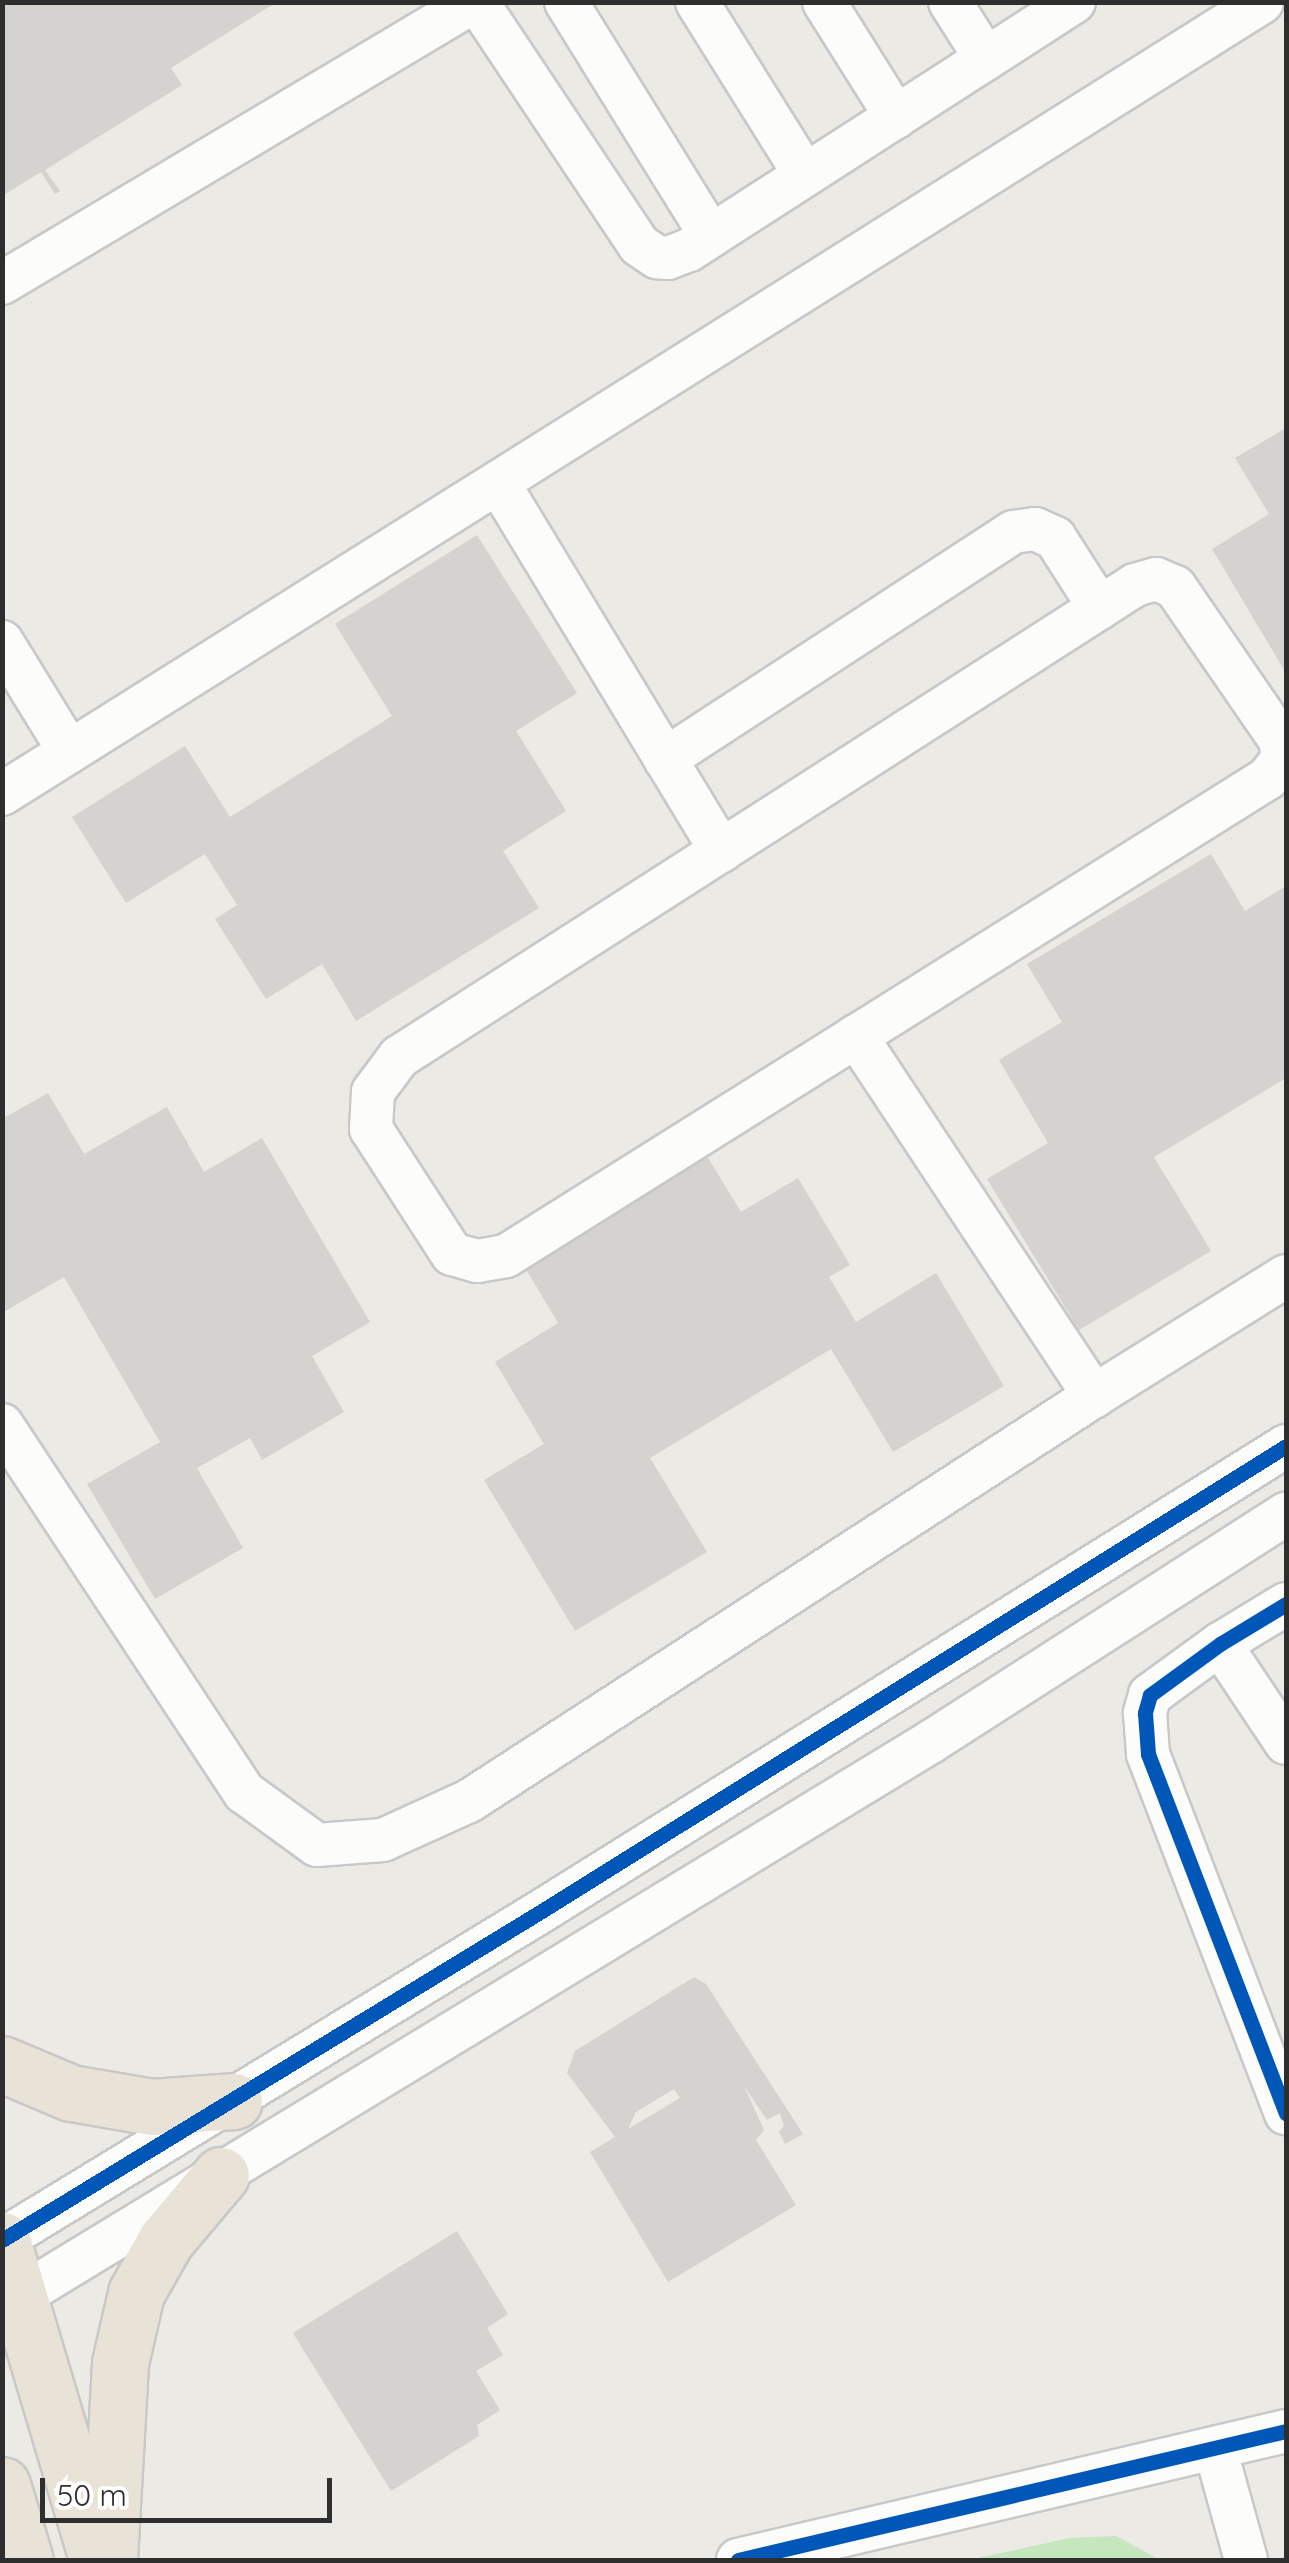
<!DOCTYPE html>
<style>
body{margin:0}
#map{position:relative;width:1289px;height:2563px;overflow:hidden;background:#ebeae4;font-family:Quicksand,sans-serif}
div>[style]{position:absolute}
.green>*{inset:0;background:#c6e6be}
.building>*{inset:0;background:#d4d3cf}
.roads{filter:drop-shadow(2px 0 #c9c8c8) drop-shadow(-2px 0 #c9c8c8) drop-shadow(0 2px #c9c8c8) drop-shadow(0 -2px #c9c8c8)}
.minor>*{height:42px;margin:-21px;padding:0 21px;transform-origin:21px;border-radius:21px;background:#fcfcfb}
.highway>*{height:55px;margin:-27.5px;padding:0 27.5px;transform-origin:27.5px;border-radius:27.5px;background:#e9e2d6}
.cycleway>*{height:15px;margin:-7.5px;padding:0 7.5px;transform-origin:7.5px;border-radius:7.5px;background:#0057b8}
span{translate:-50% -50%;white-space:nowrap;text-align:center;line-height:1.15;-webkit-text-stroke:9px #fff;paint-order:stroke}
.frame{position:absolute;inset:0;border:5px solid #2e2e2e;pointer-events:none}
.scale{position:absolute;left:40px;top:2478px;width:292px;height:45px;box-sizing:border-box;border:5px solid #2e2e2e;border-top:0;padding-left:12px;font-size:30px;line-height:35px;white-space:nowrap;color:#2e2e2e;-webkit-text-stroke:8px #fff;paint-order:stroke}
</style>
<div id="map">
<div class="green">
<i style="clip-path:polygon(1116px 2536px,1160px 2560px,969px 2560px,1070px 2538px)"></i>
</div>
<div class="building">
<i style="clip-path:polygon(2px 2px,277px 2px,171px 68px,182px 85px,45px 170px,60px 191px,55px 194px,41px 172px,2px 196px)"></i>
<i style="clip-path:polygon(1286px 428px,1286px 673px,1212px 549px,1269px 514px,1235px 458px)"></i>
<i style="clip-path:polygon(477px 535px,577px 693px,516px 731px,566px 811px,503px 851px,539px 908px,356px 1021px,322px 964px,266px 999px,215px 919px,237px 905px,205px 854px,126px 903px,72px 817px,185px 746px,230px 817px,392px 716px,335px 624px)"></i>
<i style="clip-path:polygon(1211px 854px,1245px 911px,1286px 886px,1286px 1078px,1154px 1157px,1211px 1251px,1079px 1330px,987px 1179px,1048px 1143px,999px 1060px,1062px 1022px,1027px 964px)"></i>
<i style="clip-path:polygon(48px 1093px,84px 1154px,167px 1107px,204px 1172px,262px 1138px,370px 1322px,312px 1356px,344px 1412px,262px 1460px,250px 1438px,197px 1468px,243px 1548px,155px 1599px,87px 1484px,160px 1442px,64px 1277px,2px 1313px,2px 1119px)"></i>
<i style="clip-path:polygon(707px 1156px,741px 1212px,798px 1178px,850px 1265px,829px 1277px,856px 1322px,936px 1273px,1004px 1386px,893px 1452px,831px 1349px,650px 1458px,707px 1552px,575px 1631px,484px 1480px,544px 1444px,495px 1362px,558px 1323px,524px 1266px)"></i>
<i style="clip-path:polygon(evenodd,694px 1977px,706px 1984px,803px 2134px,785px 2144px,779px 2132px,784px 2126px,780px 2113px,767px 2120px,744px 2086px,764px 2130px,756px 2140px,796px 2205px,668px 2282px,590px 2152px,615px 2137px,567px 2073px,575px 2051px,694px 1977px,674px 2089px,680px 2098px,628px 2129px,636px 2112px,674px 2089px)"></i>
<i style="clip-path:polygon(457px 2231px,508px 2314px,487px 2328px,503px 2355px,476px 2371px,500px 2410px,477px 2425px,479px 2436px,391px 2491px,293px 2333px)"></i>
</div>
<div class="roads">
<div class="minor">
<i style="left:477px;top:2px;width:292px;rotate:56.3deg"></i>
<i style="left:639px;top:245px;width:22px;rotate:34deg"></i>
<i style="left:657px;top:257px;width:11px;rotate:5deg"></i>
<i style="left:668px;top:258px;width:22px;rotate:-21deg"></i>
<i style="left:689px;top:250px;width:458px;rotate:-32.8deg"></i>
<i style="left:566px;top:2px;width:275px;rotate:58.2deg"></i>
<i style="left:697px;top:2px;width:204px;rotate:58deg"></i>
<i style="left:824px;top:2px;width:136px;rotate:57.9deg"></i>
<i style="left:950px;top:2px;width:67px;rotate:57.7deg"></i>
<i style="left:2px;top:283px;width:548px;rotate:-30.82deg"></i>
<i style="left:499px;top:484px;width:429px;rotate:58.8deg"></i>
<i style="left:1156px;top:579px;width:21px;rotate:23deg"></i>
<i style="left:1175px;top:587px;width:187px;rotate:55.5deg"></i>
<i style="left:1281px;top:741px;width:19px;rotate:87deg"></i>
<i style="left:1282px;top:760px;width:23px;rotate:128deg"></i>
<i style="left:1268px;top:778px;width:900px;rotate:147.9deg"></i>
<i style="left:506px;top:1256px;width:29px;rotate:170deg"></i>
<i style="left:477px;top:1261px;width:26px;rotate:-164deg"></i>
<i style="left:452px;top:1254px;width:149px;rotate:-122.9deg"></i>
<i style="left:371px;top:1129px;width:37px;rotate:-87deg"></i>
<i style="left:373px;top:1092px;width:44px;rotate:-53.4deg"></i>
<i style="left:399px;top:1057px;width:874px;rotate:-32.67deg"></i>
<i style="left:1135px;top:585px;width:22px;rotate:-16deg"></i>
<i style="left:2px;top:642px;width:128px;rotate:58.4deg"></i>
<i style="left:665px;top:759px;width:415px;rotate:-33.1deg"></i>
<i style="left:1013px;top:532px;width:22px;rotate:-8deg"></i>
<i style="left:1035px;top:529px;width:22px;rotate:24deg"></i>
<i style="left:1055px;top:538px;width:83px;rotate:57.3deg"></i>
<i style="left:2px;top:794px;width:1488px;rotate:-32.15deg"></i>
<i style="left:856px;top:1036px;width:432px;rotate:56.5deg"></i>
<i style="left:2px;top:1425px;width:440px;rotate:56.6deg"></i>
<i style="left:244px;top:1792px;width:90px;rotate:36deg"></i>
<i style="left:317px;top:1845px;width:66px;rotate:-4.3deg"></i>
<i style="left:383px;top:1840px;width:94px;rotate:-24.4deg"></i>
<i style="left:469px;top:1801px;width:745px;rotate:-32.94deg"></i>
<i style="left:1094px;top:1396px;width:226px;rotate:-32deg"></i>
<i style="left:1286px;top:1604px;width:77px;rotate:148.8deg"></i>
<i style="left:1220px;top:1644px;width:87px;rotate:143.9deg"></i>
<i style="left:1150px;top:1695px;width:19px;rotate:106deg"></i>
<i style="left:1145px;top:1713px;width:41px;rotate:85.8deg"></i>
<i style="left:1148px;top:1754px;width:385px;rotate:69deg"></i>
<i style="left:1220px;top:1644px;width:119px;rotate:56.3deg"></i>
<i style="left:2px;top:2240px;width:630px;rotate:-31.37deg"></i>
<i style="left:540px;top:1912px;width:880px;rotate:-31.99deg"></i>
<i style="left:2px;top:2307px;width:1089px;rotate:-31.32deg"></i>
<i style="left:932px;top:1741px;width:421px;rotate:-32.7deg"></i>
<i style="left:1215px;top:2448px;width:116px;rotate:74.5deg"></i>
<i style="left:738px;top:2560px;width:563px;rotate:-13.25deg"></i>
</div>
<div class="highway">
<i style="left:2px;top:2064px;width:75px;rotate:22.8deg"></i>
<i style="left:71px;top:2093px;width:82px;rotate:9.8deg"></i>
<i style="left:152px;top:2107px;width:82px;rotate:-4.2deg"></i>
<i style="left:2px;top:2240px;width:321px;rotate:73.4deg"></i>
<i style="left:2px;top:2485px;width:78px;rotate:73deg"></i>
<i style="left:109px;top:2560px;width:197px;rotate:-86.8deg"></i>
<i style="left:120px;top:2363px;width:72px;rotate:-77.1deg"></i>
<i style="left:136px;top:2293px;width:61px;rotate:-60.5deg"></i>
<i style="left:166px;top:2240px;width:85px;rotate:-49.8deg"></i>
</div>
</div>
<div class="cycleway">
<i style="left:1286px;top:1604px;width:77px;rotate:148.8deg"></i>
<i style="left:1220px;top:1644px;width:87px;rotate:143.9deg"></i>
<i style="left:1150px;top:1695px;width:19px;rotate:106deg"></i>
<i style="left:1145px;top:1713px;width:41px;rotate:85.8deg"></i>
<i style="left:1148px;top:1754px;width:385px;rotate:69deg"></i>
<i style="left:2px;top:2240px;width:630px;rotate:-31.37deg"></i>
<i style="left:540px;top:1912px;width:880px;rotate:-31.99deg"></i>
<i style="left:738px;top:2560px;width:563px;rotate:-13.25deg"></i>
</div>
<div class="frame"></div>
<div class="scale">50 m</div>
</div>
